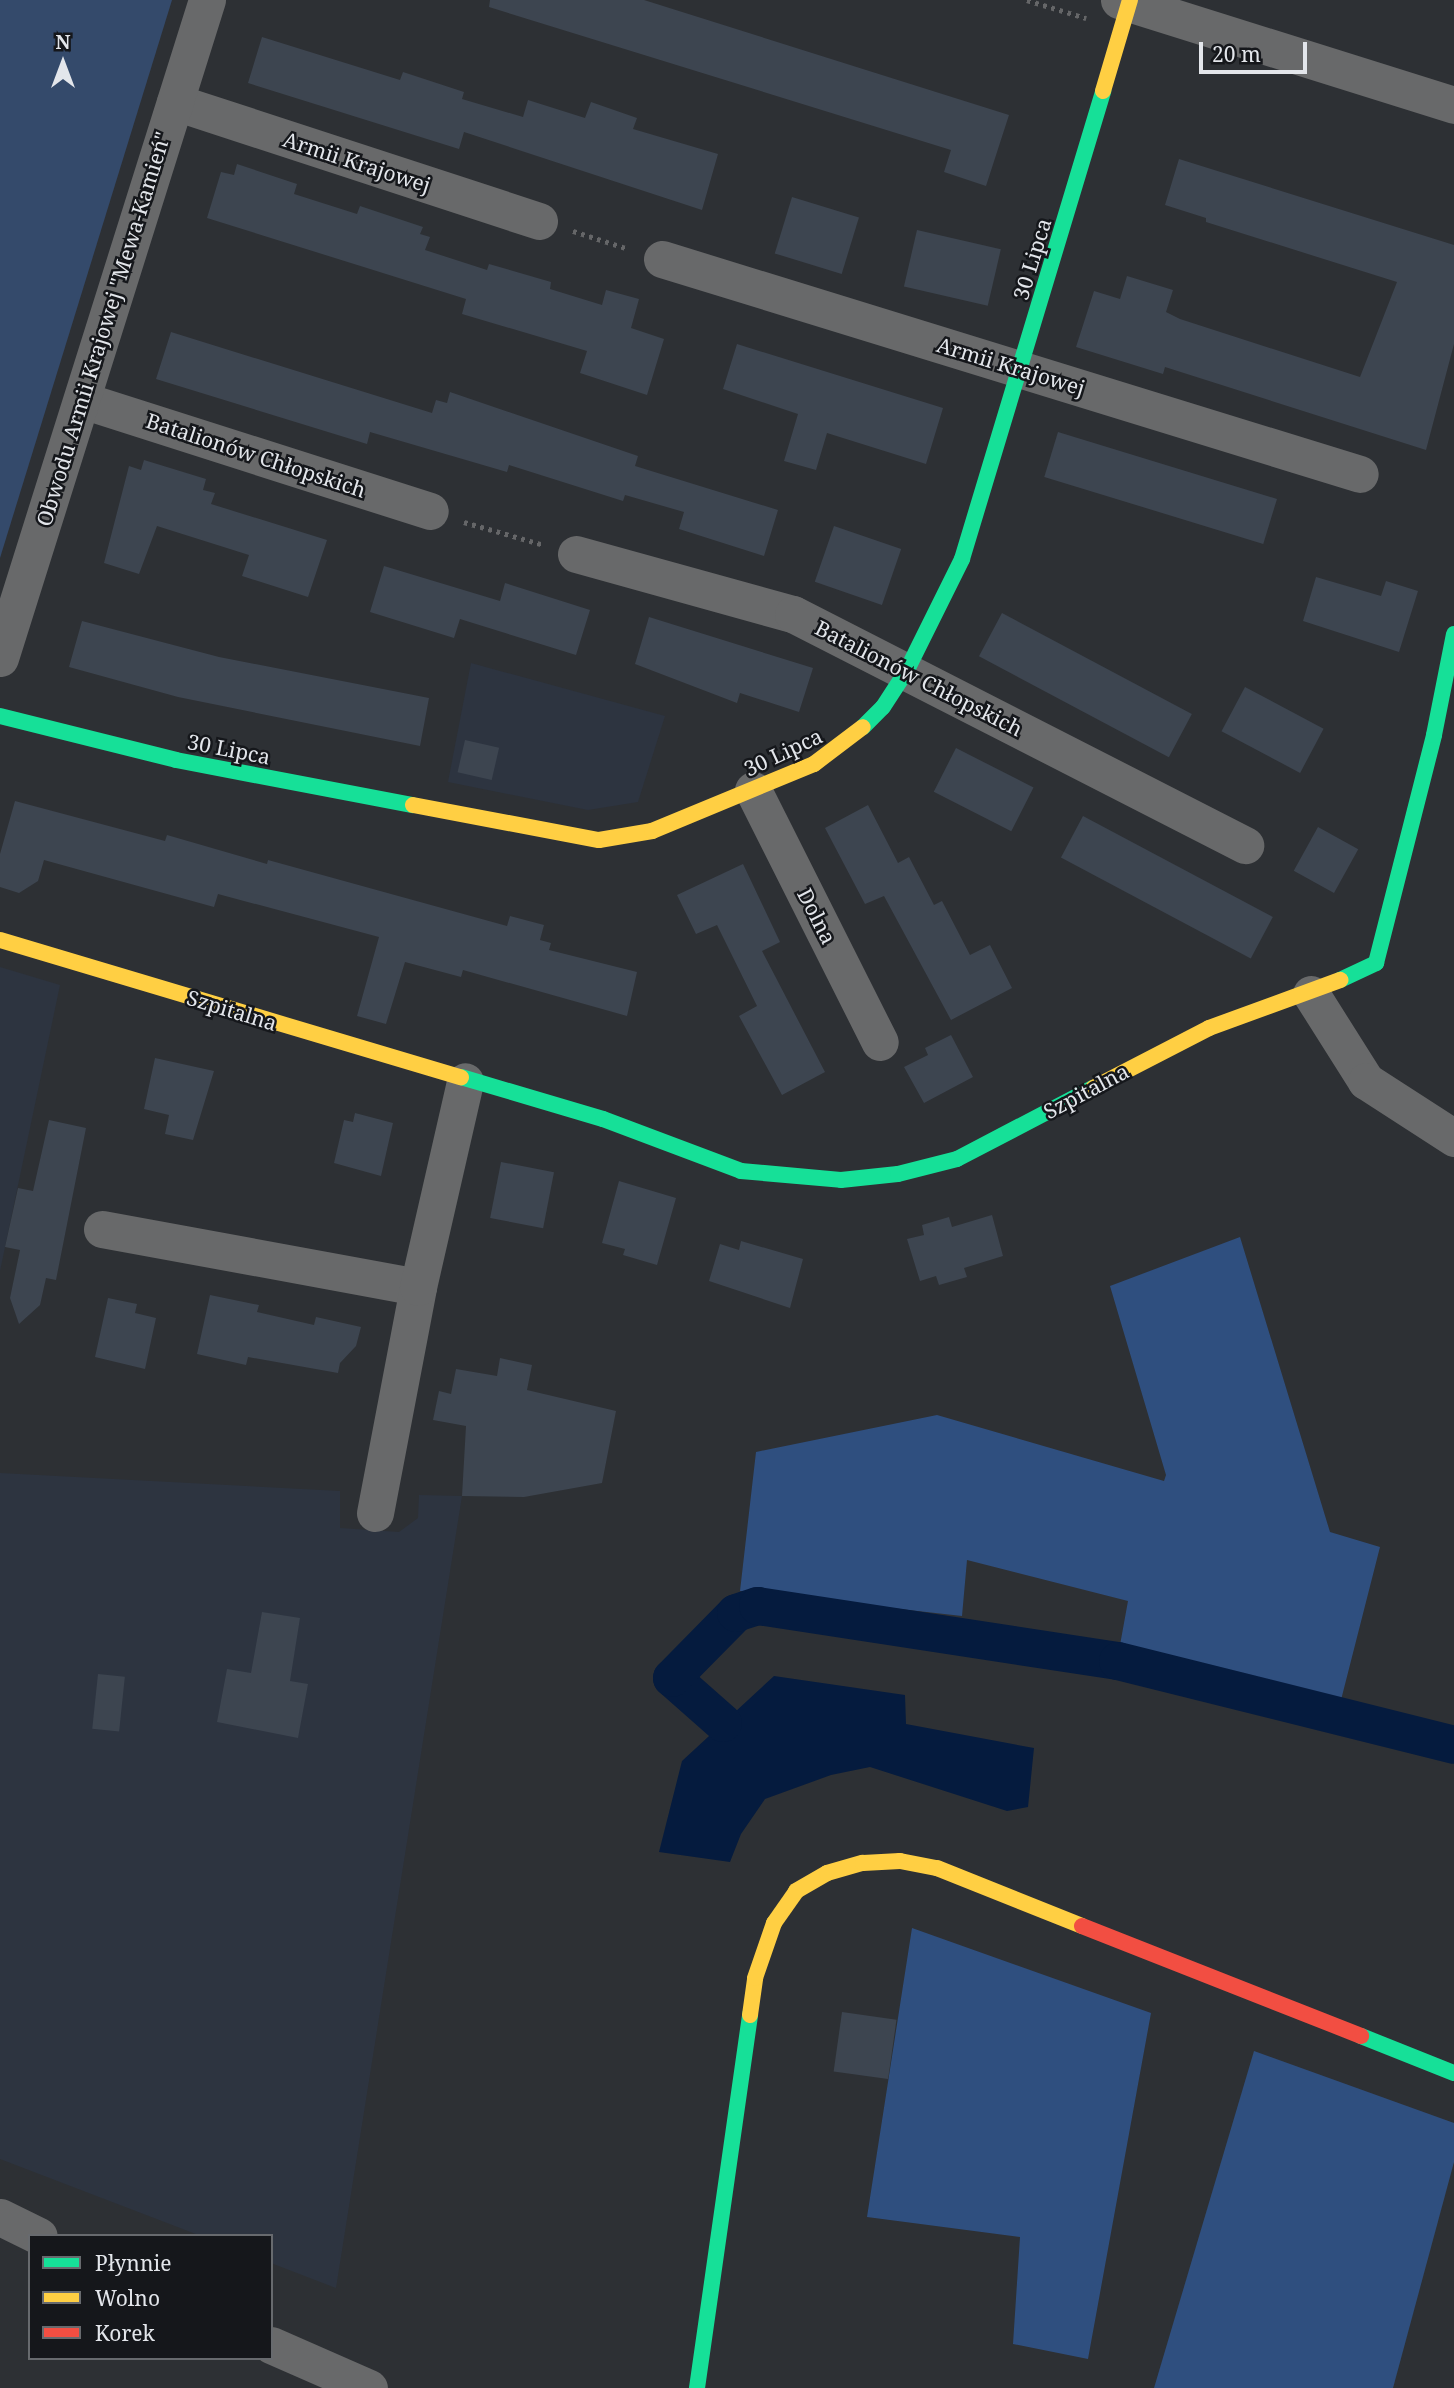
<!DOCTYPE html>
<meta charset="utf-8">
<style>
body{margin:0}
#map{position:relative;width:1454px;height:2388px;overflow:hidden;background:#2d3034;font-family:"Noto Serif",serif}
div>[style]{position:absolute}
.built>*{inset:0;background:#2d3440}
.green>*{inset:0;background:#344a6b}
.forest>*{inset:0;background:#2f4f7f}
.water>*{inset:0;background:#051b3e}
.canal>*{height:38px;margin:-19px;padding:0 19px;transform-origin:19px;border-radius:19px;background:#051b3e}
.building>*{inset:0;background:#3d4550;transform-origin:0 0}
.path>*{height:4.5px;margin-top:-2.25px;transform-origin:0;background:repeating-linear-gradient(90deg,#656668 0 3.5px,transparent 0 8.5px)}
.street>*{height:37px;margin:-18.5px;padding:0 18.5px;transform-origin:18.5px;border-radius:18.5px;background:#68696a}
.fast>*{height:16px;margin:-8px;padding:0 8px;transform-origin:8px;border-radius:8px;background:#16e098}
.slow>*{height:16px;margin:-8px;padding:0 8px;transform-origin:8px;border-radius:8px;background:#ffcf43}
.jam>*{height:16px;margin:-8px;padding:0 8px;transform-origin:8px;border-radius:8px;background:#f24e42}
span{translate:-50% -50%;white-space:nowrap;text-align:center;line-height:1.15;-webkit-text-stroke:5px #15171b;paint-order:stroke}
.street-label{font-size:21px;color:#e3e6eb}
.legend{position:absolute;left:28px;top:2234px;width:245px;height:126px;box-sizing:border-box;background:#15171b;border:2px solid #676a6e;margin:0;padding:9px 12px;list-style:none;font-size:21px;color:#e3e6eb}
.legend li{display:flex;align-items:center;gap:14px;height:35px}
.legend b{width:35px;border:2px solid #676a6e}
.north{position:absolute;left:28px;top:28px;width:70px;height:70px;-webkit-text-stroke:5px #15171b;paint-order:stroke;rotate:0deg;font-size:19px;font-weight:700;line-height:28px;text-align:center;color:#e3e6eb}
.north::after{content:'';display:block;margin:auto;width:24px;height:32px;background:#e3e6eb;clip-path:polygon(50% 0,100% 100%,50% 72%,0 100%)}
.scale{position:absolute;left:1199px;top:42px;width:108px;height:32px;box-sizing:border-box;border:4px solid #e3e6eb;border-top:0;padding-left:9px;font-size:21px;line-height:24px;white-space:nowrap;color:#e3e6eb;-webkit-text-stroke:5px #15171b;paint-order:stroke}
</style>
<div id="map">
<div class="built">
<i style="clip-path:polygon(471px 663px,665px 716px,638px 802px,588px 810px,448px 782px)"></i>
<i style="clip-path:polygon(0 967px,60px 985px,0 1271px)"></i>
<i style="clip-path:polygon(0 1473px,340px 1491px,340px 1528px,399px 1532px,418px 1518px,419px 1495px,462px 1496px,336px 2288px,271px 2263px,271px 2236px,201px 2236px,0 2159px)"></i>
</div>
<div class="green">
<i style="clip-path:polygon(0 0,172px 0,0 558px)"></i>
</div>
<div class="forest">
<i style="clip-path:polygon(1240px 1237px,1330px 1532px,1380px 1547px,1341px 1700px,1120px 1645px,1128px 1601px,967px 1560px,962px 1616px,740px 1591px,756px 1452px,937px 1415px,1164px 1481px,1166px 1475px,1110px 1286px)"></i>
<i style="clip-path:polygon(912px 1928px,1151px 2013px,1088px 2359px,1013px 2344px,1020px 2237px,867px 2217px)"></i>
<i style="clip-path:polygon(1254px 2051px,1454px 2123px,1454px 2162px,1393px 2388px,1154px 2388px)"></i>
</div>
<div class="water">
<i style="clip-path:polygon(774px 1676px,905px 1695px,906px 1724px,1034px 1748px,1028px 1807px,1007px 1811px,870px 1767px,831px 1775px,765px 1799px,741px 1834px,730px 1862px,659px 1852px,682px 1761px)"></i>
</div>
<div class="canal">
<i style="left:723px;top:1723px;width:68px;rotate:-138.6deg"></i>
<i style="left:672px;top:1678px;width:91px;rotate:-45.4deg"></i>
<i style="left:736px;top:1613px;width:23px;rotate:-18deg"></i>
<i style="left:758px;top:1606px;width:364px;rotate:8.7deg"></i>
<i style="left:1118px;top:1661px;width:346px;rotate:14deg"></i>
</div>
<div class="building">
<i style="clip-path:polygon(490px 0,644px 0,1009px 115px,986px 186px,944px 172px,951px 150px,489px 7px)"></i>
<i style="clip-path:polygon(262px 37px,400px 80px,403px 72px,464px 92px,462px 99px,523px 117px,528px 100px,585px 118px,591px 102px,637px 118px,633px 129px,718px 154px,702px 210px,464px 132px,459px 149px,248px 83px)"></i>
<i style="clip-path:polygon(1179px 159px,1454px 245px,1454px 344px,1426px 450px,1165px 367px,1163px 374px,1076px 347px,1094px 291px,1120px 299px,1127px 276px,1173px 290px,1166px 312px,1180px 319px,1360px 377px,1397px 282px,1206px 222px,1206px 218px,1165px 205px)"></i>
<i style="clip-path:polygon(237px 164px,297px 184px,294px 194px,357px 214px,360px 206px,423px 227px,420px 234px,430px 237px,425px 250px,487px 270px,489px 264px,551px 282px,550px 289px,602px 305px,606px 290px,639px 299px,631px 328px,664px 339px,647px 395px,580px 373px,587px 351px,462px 314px,466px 299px,207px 218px,221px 172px,234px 175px)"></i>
<i style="left:792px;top:197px;width:70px;height:59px;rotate:17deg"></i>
<i style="left:917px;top:230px;width:86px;height:58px;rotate:13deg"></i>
<i style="clip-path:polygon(171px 332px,432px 413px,436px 400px,447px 403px,450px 392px,638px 456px,635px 466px,778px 510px,764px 556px,679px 529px,684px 512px,625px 495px,623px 501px,509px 465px,507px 472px,370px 432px,367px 444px,156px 379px)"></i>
<i style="clip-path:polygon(737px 344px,943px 408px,926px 464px,827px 433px,816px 470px,784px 461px,798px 414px,723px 389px)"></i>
<i style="left:1058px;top:432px;width:229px;height:47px;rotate:17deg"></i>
<i style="clip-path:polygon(144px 460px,206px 479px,203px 490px,215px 493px,211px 504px,327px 540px,308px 597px,242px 576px,249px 555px,157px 526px,139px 574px,104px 563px,129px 466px,141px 470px)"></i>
<i style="left:834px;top:526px;width:71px;height:59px;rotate:19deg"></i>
<i style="clip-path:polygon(384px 566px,500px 601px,505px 583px,590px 610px,576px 655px,460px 619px,454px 638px,370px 612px)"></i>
<i style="clip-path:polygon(1316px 577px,1381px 596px,1386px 581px,1418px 591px,1399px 652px,1303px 621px)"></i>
<i style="left:1002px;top:613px;width:215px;height:49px;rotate:28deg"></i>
<i style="clip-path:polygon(649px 617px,813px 668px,799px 712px,740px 693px,737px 703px,635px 664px)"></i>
<i style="clip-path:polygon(82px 621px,219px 657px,429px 698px,420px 746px,178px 697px,69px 667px)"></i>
<i style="left:1245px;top:687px;width:89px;height:50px;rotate:28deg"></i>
<i style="left:465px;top:740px;width:35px;height:33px;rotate:13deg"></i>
<i style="left:956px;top:748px;width:87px;height:49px;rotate:27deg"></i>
<i style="clip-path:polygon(15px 801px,165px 841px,167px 835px,267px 864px,268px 860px,507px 926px,510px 916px,544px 925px,540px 940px,551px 943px,549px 950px,637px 972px,627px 1016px,463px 970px,461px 977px,405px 962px,386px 1024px,357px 1016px,379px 937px,218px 894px,214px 907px,44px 860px,38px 881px,19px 893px,0 887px,0 854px)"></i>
<i style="clip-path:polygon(868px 805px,898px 863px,909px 857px,934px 905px,942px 901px,970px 955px,990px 945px,1012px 988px,951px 1020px,884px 896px,865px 904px,825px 828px)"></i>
<i style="left:1083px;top:816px;width:215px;height:47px;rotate:28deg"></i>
<i style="left:1318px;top:827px;width:46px;height:50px;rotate:29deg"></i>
<i style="clip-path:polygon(743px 864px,780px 942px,762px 951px,825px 1072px,782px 1095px,739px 1016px,757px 1006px,717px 925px,696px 934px,677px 895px)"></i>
<i style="clip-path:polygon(951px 1035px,973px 1077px,924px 1103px,904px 1067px,928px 1055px,925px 1048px)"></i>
<i style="clip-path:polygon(155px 1058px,214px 1071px,193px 1140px,165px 1134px,169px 1115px,144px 1109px)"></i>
<i style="clip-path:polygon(355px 1113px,393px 1123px,381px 1176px,334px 1163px,344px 1120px,353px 1122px)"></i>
<i style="clip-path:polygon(49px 1120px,86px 1128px,56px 1280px,46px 1278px,40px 1305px,19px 1324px,10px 1298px,20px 1250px,5px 1247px,18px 1188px,33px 1191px)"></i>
<i style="left:501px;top:1162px;width:54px;height:57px;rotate:11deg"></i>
<i style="clip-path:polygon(619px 1181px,676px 1198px,657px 1265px,623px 1255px,625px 1249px,602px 1243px)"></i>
<i style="clip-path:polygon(992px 1215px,1003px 1256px,964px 1268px,967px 1277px,939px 1285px,936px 1276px,920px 1281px,907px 1239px,924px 1235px,922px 1225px,949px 1217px,952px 1227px)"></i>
<i style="clip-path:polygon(741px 1241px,803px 1259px,790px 1308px,709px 1281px,720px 1244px,739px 1250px)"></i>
<i style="clip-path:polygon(210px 1295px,259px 1305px,257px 1312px,314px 1325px,316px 1317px,361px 1327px,356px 1346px,340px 1363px,338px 1373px,248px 1357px,246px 1365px,197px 1354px)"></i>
<i style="clip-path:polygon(108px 1298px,137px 1304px,135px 1313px,156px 1318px,145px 1369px,95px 1357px)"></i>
<i style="clip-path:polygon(500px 1358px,532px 1365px,527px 1390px,616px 1411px,602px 1483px,524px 1497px,462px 1496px,466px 1426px,433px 1420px,439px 1391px,451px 1394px,456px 1369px,497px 1376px)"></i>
<i style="clip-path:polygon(262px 1612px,300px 1618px,290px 1681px,308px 1684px,298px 1738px,217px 1722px,227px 1669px,251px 1673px)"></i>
<i style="left:98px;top:1674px;width:27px;height:55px;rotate:6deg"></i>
<i style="left:842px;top:2012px;width:55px;height:60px;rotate:8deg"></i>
</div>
<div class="path">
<i style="left:1027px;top:0;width:62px;rotate:17deg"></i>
<i style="left:573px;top:231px;width:59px;rotate:17.8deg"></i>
<i style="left:464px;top:522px;width:83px;rotate:16deg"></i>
</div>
<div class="street">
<i style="left:1119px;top:0;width:351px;rotate:17.4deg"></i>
<i style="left:175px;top:102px;width:383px;rotate:18.1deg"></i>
<i style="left:662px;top:259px;width:730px;rotate:17.12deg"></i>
<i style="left:82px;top:400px;width:365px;rotate:17.7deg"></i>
<i style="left:576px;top:554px;width:225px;rotate:15.5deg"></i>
<i style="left:793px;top:614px;width:508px;rotate:27.07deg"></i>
<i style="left:0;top:658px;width:690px;rotate:-72.54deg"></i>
<i style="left:753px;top:790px;width:282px;rotate:63.3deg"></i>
<i style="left:1311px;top:994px;width:103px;rotate:57.7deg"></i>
<i style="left:1366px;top:1081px;width:105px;rotate:32.9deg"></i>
<i style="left:102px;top:1229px;width:321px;rotate:10.4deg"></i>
<i style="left:375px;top:1513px;width:230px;rotate:-79.2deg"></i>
<i style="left:418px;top:1287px;width:211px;rotate:-77.1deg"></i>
<i style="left:0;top:2217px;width:43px;rotate:26deg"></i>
<i style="left:271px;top:2345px;width:107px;rotate:23.7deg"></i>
</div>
<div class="fast">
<i style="left:0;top:716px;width:181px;rotate:14deg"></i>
<i style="left:176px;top:760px;width:241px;rotate:10.8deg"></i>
<i style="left:863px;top:727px;width:28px;rotate:-45deg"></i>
<i style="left:883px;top:707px;width:44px;rotate:-57deg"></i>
<i style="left:907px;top:670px;width:124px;rotate:-63.6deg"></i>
<i style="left:962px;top:559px;width:489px;rotate:-73.2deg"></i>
<i style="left:1340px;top:980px;width:40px;rotate:-25deg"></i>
<i style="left:1376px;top:963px;width:235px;rotate:-75.7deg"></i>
<i style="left:1434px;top:735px;width:103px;rotate:-78.8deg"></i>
<i style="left:461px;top:1077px;width:148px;rotate:16.5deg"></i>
<i style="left:603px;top:1119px;width:147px;rotate:20.6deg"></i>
<i style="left:741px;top:1171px;width:100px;rotate:5.1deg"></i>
<i style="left:841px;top:1180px;width:57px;rotate:-6deg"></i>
<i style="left:898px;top:1174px;width:61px;rotate:-14.3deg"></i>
<i style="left:957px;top:1159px;width:153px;rotate:-27.6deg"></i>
<i style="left:1361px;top:2036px;width:100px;rotate:21.7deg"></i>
<i style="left:697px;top:2388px;width:377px;rotate:-81.9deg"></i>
</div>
<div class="slow">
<i style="left:1103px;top:91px;width:95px;rotate:-73.5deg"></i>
<i style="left:413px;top:805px;width:189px;rotate:10.7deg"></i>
<i style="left:599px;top:840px;width:54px;rotate:-9.6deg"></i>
<i style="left:652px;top:831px;width:175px;rotate:-22.5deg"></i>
<i style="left:814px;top:764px;width:61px;rotate:-37.1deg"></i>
<i style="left:0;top:940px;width:481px;rotate:16.6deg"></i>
<i style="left:1093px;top:1088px;width:131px;rotate:-27.3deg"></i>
<i style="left:1209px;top:1028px;width:140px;rotate:-20.1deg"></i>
<i style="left:750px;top:2015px;width:37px;rotate:-82deg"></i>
<i style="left:755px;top:1978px;width:58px;rotate:-70.9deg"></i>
<i style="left:774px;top:1923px;width:39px;rotate:-55deg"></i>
<i style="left:796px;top:1891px;width:36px;rotate:-30deg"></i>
<i style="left:827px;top:1873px;width:37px;rotate:-16deg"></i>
<i style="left:863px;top:1863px;width:37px;rotate:-3deg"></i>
<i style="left:900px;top:1861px;width:38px;rotate:11deg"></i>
<i style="left:937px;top:1868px;width:156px;rotate:21.8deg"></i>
</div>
<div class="jam">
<i style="left:1082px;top:1926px;width:300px;rotate:21.5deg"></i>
</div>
<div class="street-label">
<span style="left:357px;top:162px;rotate:18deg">Armii Krajowej</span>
<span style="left:1032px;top:259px;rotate:-73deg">30 Lipca</span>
<span style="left:103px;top:329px;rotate:-73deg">Obwodu Armii Krajowej "Mewa-Kamień"</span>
<span style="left:1011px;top:366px;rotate:17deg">Armii Krajowej</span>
<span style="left:256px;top:455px;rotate:18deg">Batalionów Chłopskich</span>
<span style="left:919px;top:678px;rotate:27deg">Batalionów Chłopskich</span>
<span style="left:229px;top:749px;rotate:11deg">30 Lipca</span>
<span style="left:783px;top:752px;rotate:-25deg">30 Lipca</span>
<span style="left:817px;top:916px;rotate:63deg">Dolna</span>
<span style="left:232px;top:1010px;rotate:17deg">Szpitalna</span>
<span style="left:1086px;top:1091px;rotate:-28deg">Szpitalna</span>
</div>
<ul class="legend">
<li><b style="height:9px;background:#16e098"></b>Płynnie</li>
<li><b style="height:9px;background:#ffcf43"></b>Wolno</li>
<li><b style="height:9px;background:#f24e42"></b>Korek</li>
</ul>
<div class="north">N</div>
<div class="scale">20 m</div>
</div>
